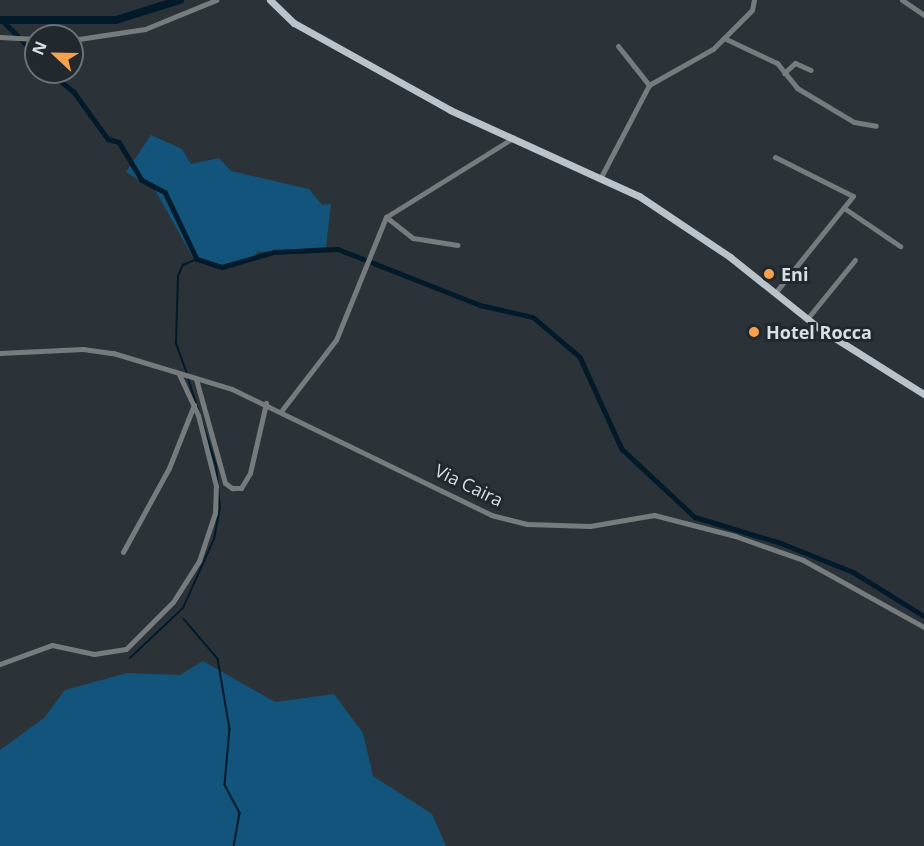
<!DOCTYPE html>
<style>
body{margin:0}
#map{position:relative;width:924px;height:846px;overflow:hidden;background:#2b3339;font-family:"Open Sans",sans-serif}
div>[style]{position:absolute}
.green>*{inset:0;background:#12547b}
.stream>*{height:1.5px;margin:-0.75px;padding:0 0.75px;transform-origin:0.75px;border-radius:0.75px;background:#021a2a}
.canal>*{height:4.5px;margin:-2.25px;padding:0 2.25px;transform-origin:2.25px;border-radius:2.25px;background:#021a2a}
.river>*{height:8px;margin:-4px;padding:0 4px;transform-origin:4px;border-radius:4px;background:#021a2a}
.minor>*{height:5px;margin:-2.5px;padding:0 2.5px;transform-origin:2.5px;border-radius:2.5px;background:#767b7e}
.major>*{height:7px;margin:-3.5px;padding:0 3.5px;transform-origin:3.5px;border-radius:3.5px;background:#bac3ca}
.dots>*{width:16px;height:16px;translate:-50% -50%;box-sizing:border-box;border:3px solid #21292f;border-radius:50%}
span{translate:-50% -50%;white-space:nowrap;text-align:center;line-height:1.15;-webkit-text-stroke:6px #21292f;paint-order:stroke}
.poi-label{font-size:18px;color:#dadfe3;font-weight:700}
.left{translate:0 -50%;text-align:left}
.street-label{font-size:18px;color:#dadfe3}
.north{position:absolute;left:24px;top:24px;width:60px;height:60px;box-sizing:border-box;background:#21292f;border:2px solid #6b7277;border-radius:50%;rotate:292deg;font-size:16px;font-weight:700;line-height:24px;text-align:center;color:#dadfe3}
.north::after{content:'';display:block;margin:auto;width:21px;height:27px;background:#f9a04d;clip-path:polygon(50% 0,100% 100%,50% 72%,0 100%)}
</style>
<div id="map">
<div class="green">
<i style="clip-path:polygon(151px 135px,182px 149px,191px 164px,219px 158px,231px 171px,309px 189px,322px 205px,331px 204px,326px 247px,258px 252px,247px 262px,217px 266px,192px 256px,155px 190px,126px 172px)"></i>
<i style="clip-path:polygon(203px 661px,275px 702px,334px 694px,363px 733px,373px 776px,432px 814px,446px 846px,0 846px,0 750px,44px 718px,65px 690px,127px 673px,180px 675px)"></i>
</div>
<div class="stream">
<i style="left:187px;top:374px;width:33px;rotate:-110deg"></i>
<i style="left:176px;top:343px;width:67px;rotate:-88.3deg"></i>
<i style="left:178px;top:276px;width:12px;rotate:-66deg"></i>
<i style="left:183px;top:265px;width:15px;rotate:-23deg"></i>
<i style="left:184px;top:619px;width:52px;rotate:49.6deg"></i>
<i style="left:218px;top:659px;width:71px;rotate:80.3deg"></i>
<i style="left:230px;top:729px;width:56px;rotate:95.1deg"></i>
<i style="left:225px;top:785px;width:32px;rotate:62deg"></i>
<i style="left:240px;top:813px;width:34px;rotate:100deg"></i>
<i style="left:130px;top:658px;width:73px;rotate:-43.3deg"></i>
<i style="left:183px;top:608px;width:76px;rotate:-65.8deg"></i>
<i style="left:214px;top:539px;width:31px;rotate:-79deg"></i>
<i style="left:220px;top:509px;width:43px;rotate:-95.3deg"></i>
<i style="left:216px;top:466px;width:91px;rotate:-107.8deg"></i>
</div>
<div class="canal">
<i style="left:2px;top:20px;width:48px;rotate:45deg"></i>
<i style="left:50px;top:72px;width:31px;rotate:40deg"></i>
<i style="left:74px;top:92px;width:58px;rotate:54.1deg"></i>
<i style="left:108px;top:139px;width:11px;rotate:15deg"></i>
<i style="left:119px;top:142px;width:44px;rotate:58.8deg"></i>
<i style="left:142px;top:180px;width:26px;rotate:28deg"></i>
<i style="left:165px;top:192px;width:74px;rotate:64.5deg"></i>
<i style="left:197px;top:259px;width:26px;rotate:18deg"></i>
<i style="left:222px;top:267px;width:54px;rotate:-16.1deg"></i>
<i style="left:274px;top:252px;width:64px;rotate:-2.7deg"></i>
<i style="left:338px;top:249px;width:153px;rotate:21.5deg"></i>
<i style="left:480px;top:305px;width:54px;rotate:12.8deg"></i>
<i style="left:533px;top:317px;width:62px;rotate:40.4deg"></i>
<i style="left:580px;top:357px;width:101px;rotate:65.5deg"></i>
<i style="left:622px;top:449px;width:100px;rotate:43deg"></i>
<i style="left:695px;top:517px;width:90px;rotate:16.8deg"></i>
<i style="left:781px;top:543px;width:78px;rotate:21.9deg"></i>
<i style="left:853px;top:572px;width:84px;rotate:31.8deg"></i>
</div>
<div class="river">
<i style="left:0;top:20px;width:116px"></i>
<i style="left:116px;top:20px;width:67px;rotate:-17.4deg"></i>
</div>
<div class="minor">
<i style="left:902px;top:0;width:27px;rotate:34deg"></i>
<i style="left:0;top:37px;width:36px;rotate:3deg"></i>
<i style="left:724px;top:38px;width:59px;rotate:25.3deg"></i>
<i style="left:777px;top:63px;width:32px;rotate:51deg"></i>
<i style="left:797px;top:88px;width:66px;rotate:30.8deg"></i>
<i style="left:854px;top:122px;width:22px;rotate:10deg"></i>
<i style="left:72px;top:40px;width:74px;rotate:-8.6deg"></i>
<i style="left:145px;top:29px;width:77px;rotate:-22.2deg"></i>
<i style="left:618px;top:46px;width:50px;rotate:51.5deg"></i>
<i style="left:784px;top:73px;width:15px;rotate:-42deg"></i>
<i style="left:795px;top:63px;width:17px;rotate:24deg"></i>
<i style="left:775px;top:157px;width:87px;rotate:26.6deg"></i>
<i style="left:853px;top:196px;width:124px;rotate:128.8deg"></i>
<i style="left:602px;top:175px;width:102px;rotate:-62.4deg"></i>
<i style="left:649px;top:85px;width:73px;rotate:-29.4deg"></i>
<i style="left:713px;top:49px;width:55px;rotate:-45deg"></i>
<i style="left:752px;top:10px;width:10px;rotate:-79deg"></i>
<i style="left:844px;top:208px;width:68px;rotate:34.2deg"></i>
<i style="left:386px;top:217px;width:34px;rotate:38deg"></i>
<i style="left:413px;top:238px;width:45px;rotate:9deg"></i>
<i style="left:807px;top:319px;width:76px;rotate:-50.9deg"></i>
<i style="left:0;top:353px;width:83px;rotate:-2.8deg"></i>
<i style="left:83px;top:349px;width:30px;rotate:8deg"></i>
<i style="left:113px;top:353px;width:124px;rotate:16.8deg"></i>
<i style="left:232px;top:389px;width:288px;rotate:25.9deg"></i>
<i style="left:491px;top:515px;width:37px;rotate:14deg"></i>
<i style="left:527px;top:524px;width:63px;rotate:1.8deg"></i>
<i style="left:590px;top:526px;width:65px;rotate:-9.8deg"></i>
<i style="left:654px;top:515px;width:84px;rotate:14.5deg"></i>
<i style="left:735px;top:536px;width:72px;rotate:19.4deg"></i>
<i style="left:803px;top:560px;width:138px;rotate:29deg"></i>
<i style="left:196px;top:379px;width:108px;rotate:74.4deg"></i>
<i style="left:225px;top:483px;width:9px;rotate:36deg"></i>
<i style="left:232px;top:488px;width:9px"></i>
<i style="left:241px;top:488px;width:17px;rotate:-59deg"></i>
<i style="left:250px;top:473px;width:72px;rotate:-77.1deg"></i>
<i style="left:282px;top:410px;width:88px;rotate:-52.4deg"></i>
<i style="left:336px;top:340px;width:133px;rotate:-67.9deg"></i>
<i style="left:386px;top:217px;width:150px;rotate:-31.9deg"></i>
<i style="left:123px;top:552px;width:96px;rotate:-61.3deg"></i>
<i style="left:169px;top:468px;width:68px;rotate:-68.4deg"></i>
<i style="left:0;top:664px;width:55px;rotate:-20.1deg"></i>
<i style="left:52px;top:645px;width:43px;rotate:12.1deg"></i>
<i style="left:94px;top:654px;width:32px;rotate:-9deg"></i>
<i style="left:126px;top:649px;width:66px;rotate:-45deg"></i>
<i style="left:173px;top:602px;width:49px;rotate:-57.6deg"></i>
<i style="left:199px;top:561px;width:51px;rotate:-71.6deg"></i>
<i style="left:215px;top:513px;width:27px;rotate:-88deg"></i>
<i style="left:216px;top:486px;width:73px;rotate:-104.2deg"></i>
<i style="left:198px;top:415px;width:45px;rotate:-114.9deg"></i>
</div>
<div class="major">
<i style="left:270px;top:0;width:33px;rotate:44deg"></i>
<i style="left:294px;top:23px;width:179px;rotate:29.1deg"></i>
<i style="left:450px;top:110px;width:208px;rotate:24.5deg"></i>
<i style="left:639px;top:196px;width:110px;rotate:33.8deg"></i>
<i style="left:730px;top:257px;width:114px;rotate:38.6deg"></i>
<i style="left:819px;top:328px;width:124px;rotate:32.2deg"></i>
</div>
<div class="dots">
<i style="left:769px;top:274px;background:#f9a04d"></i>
<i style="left:754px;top:332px;background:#f9a04d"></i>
</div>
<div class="poi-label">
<span class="left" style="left:781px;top:274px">Eni</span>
<span class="left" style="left:766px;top:332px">Hotel Rocca</span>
</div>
<div class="street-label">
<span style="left:469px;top:485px;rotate:26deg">Via Caira</span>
</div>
<div class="north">N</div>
</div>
